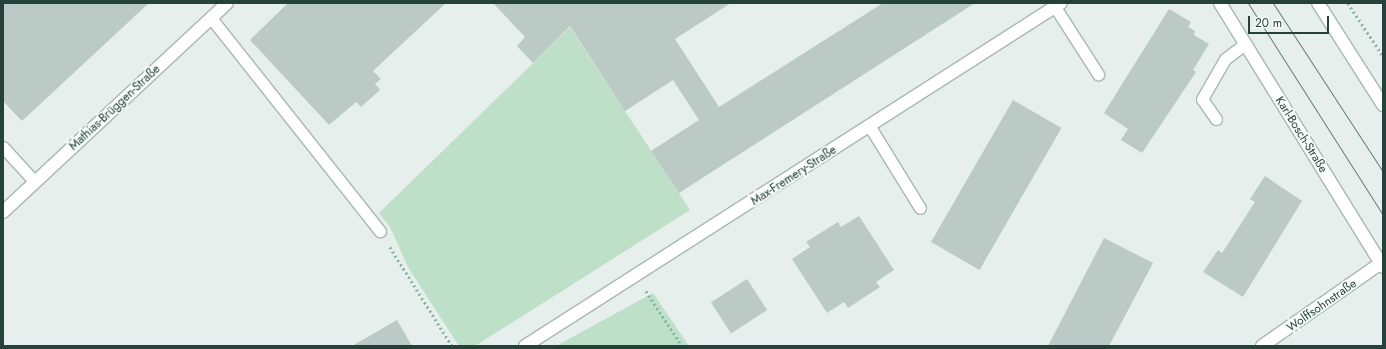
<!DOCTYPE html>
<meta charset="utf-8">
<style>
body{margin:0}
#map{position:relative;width:1386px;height:349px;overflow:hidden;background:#e6efeb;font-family:Jost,sans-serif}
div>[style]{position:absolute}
.green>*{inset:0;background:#bfe0c8}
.building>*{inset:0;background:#bbcac4;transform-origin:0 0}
.path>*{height:2.5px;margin-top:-1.25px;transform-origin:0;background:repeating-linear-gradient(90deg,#86b3a5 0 2px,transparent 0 5px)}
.roads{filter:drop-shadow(1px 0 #a8b8b2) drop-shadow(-1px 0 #a8b8b2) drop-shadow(0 1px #a8b8b2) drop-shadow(0 -1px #a8b8b2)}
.service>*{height:11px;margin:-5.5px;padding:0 5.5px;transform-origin:5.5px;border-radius:5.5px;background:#fff}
.minor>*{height:12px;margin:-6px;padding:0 6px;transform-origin:6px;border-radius:6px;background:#fff}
.tertiary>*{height:12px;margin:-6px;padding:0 6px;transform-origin:6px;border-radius:6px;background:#fff}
.secondary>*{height:12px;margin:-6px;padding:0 6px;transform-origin:6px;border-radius:6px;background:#fff}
.tram>*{height:1px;margin:-0.5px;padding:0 0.5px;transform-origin:0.5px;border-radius:0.5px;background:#5f7d75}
span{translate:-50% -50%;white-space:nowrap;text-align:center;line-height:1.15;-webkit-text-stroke:3.5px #f7fbf9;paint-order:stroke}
.street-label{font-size:12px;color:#24423a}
.frame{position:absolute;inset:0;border:4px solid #24423a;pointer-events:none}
.scale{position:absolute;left:1248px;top:16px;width:81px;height:18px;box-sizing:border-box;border:2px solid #24423a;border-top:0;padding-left:5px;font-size:12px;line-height:14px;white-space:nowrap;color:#24423a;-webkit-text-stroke:3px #f7fbf9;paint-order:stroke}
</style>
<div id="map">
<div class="green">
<i style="clip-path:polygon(570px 27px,690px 210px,475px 346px,459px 346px,409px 269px,390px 227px,379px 213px)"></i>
<i style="clip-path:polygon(653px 293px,689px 346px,556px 346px)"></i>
</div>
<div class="building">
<i style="clip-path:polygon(3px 3px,149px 3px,22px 121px,3px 101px)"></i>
<i style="clip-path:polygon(288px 3px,446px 3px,373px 71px,381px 79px,375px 84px,380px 90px,361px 107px,356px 102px,329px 125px,250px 40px)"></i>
<i style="clip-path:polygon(493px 3px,731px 3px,675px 39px,719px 107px,883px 3px,975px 3px,679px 193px,651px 151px,699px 120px,673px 80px,625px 111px,570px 26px,533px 63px,517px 46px,525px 37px)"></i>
<i style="clip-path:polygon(1169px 9px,1191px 22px,1188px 27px,1195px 31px,1194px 35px,1209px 44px,1193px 70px,1196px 72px,1142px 153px,1121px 140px,1128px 129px,1104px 113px)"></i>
<i style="left:1013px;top:100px;width:56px;height:164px;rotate:30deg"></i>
<i style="clip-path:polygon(1265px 176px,1302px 201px,1243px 297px,1203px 272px,1218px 250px,1222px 253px,1255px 202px,1250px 199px)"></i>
<i style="clip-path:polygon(859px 216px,894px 270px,876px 282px,880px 287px,848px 308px,844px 302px,827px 313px,792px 259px,810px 247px,806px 242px,838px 222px,841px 227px)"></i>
<i style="clip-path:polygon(1104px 238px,1153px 263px,1109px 346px,1048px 346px)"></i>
<i style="left:747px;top:279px;width:37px;height:43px;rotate:57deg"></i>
<i style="clip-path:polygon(397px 320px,412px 346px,352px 346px)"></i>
</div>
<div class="path">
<i style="left:1348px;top:3px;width:64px;rotate:56.6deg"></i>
<i style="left:390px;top:247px;width:117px;rotate:57.9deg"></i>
<i style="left:646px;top:291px;width:66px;rotate:56.8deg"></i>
</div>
<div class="roads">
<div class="service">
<i style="left:1055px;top:7px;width:80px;rotate:57.3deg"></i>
<i style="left:211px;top:18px;width:272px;rotate:51.6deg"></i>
<i style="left:1216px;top:119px;width:24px;rotate:-125deg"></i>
<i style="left:1202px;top:99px;width:46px;rotate:-60.1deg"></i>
<i style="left:1225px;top:59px;width:25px;rotate:-37deg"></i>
<i style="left:870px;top:127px;width:95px;rotate:58.3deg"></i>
<i style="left:3px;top:147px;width:47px;rotate:47.6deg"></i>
</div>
<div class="minor">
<i style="left:1220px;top:3px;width:310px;rotate:58.3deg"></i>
<i style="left:525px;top:346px;width:636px;rotate:-32.62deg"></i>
<i style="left:1262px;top:346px;width:145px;rotate:-34.9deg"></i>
</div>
<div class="tertiary">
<i style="left:3px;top:212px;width:306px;rotate:-43deg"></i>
</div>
<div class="secondary">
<i style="left:1318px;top:3px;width:121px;rotate:57.5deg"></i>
</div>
</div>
<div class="tram">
<i style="left:1248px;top:3px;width:251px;rotate:57.5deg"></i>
<i style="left:1273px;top:3px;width:202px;rotate:56.9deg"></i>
</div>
<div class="street-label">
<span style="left:115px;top:108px;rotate:-43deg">Mathias-Brüggen-Straße</span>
<span style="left:1301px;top:135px;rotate:58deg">Karl-Bosch-Straße</span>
<span style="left:794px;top:176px;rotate:-33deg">Max-Fremery-Straße</span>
<span style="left:1322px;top:306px;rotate:-35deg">Wolffsohnstraße</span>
</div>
<div class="frame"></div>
<div class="scale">20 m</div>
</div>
